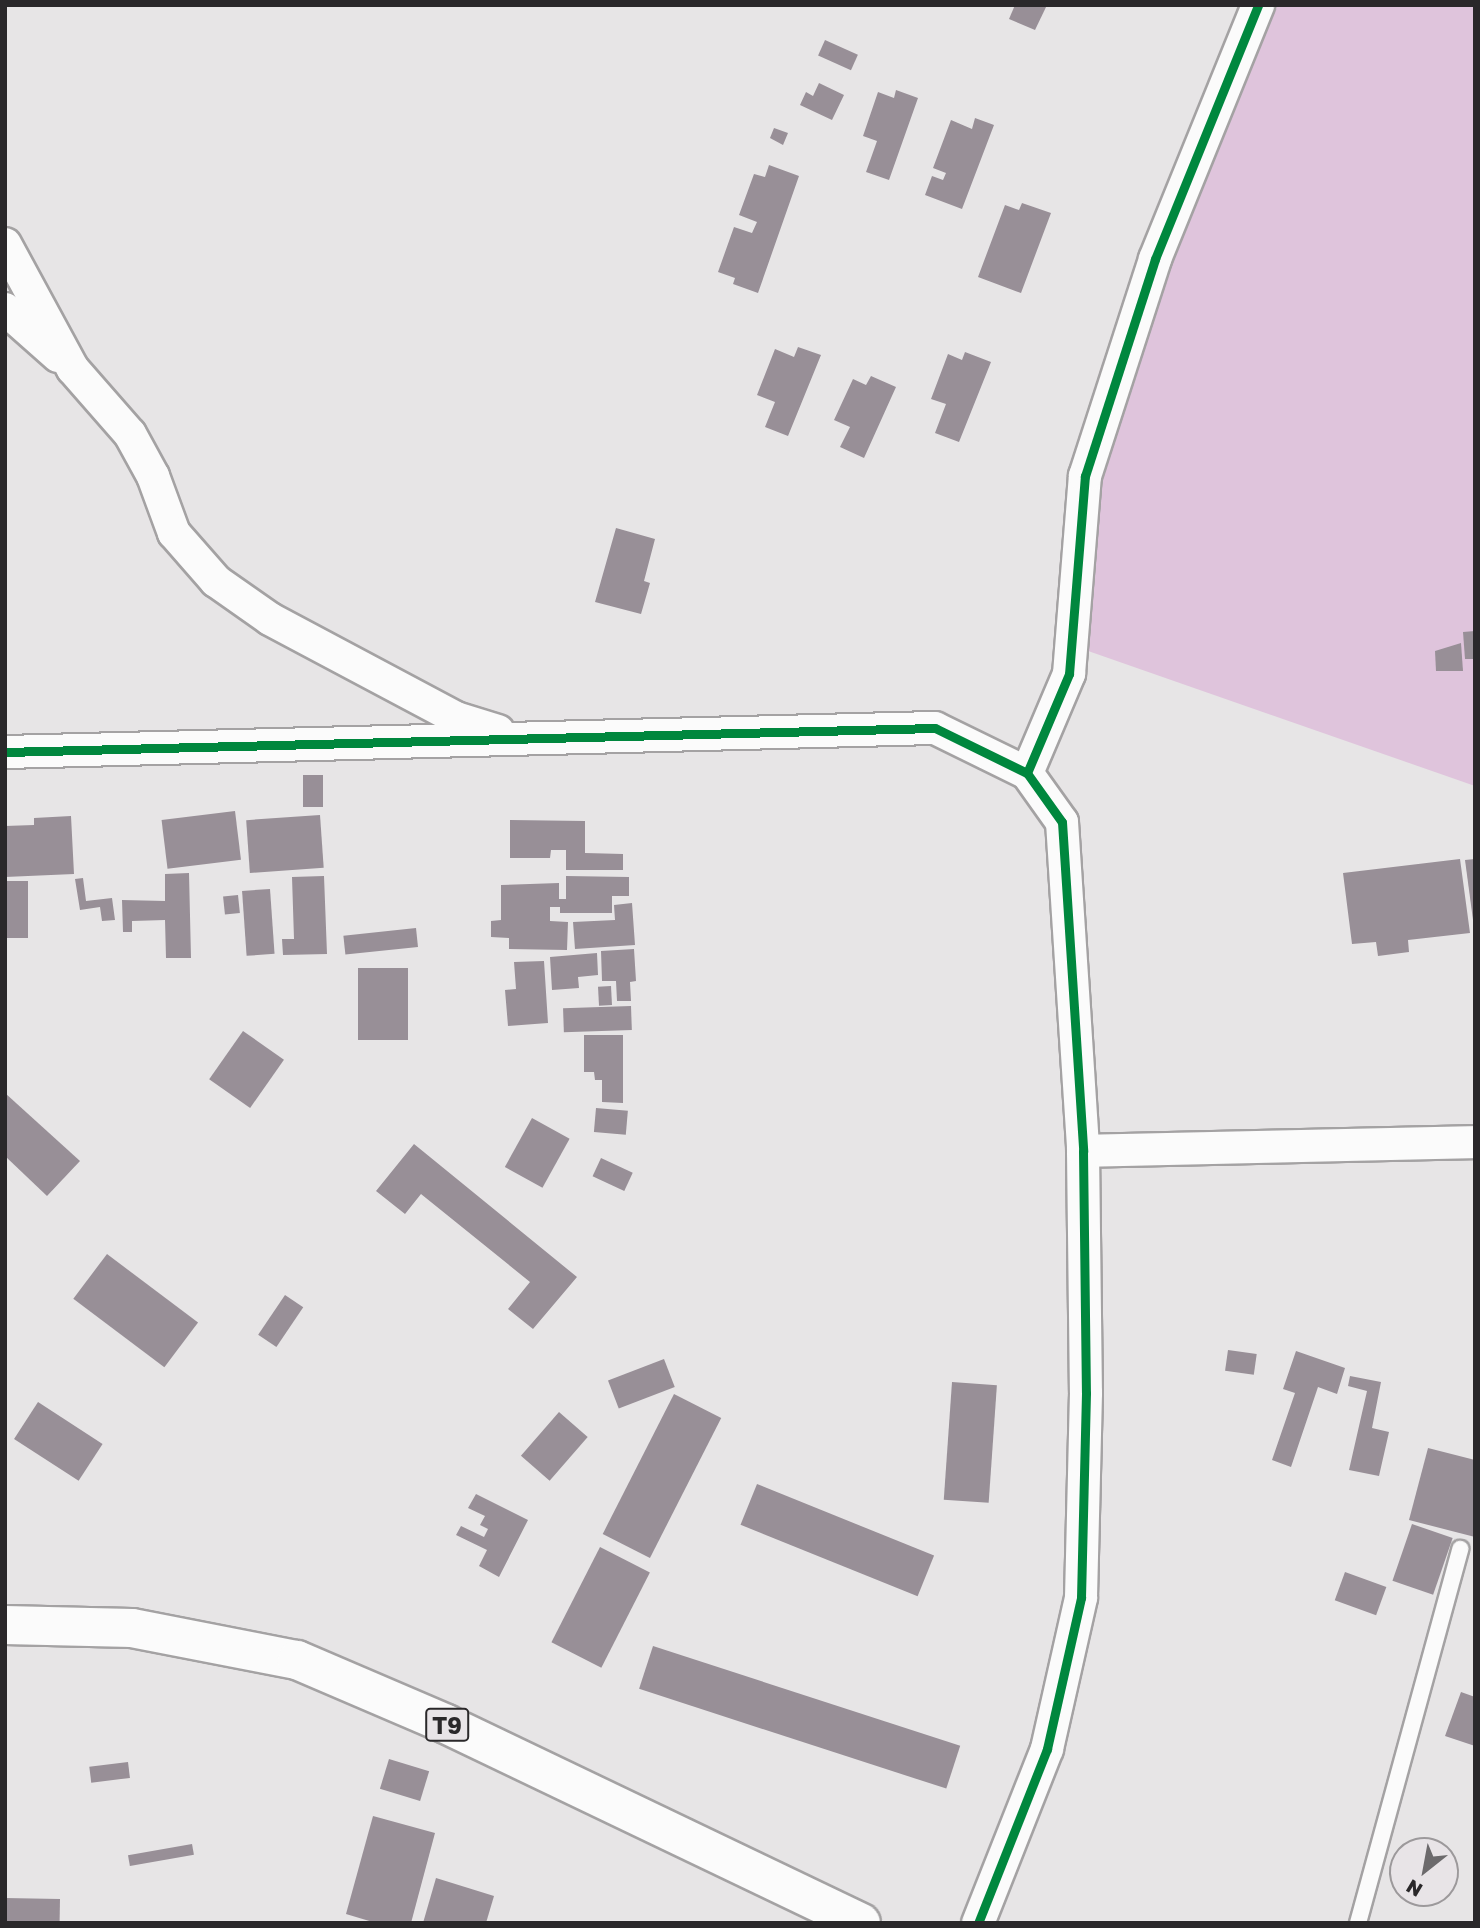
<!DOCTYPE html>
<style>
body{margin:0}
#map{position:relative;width:1480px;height:1928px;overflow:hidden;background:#e7e5e6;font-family:"Golos Text",sans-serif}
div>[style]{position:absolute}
.green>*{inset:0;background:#dfc4dc}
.building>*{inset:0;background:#988f97;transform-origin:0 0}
.roads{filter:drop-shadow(2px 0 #a4a2a3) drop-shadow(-2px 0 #a4a2a3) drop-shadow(0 2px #a4a2a3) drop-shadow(0 -2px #a4a2a3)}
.service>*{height:16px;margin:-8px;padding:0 8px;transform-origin:8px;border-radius:8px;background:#fbfbfb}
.minor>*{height:32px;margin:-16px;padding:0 16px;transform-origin:16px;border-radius:16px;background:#fbfbfb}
.trunk>*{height:38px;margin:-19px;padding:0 19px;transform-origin:19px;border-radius:19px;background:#fbfbfb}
.cycleway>*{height:9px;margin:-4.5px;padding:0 4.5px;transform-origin:4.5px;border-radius:4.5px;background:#00873e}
span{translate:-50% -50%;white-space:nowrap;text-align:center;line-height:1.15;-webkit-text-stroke:7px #e8e4e7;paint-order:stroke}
.shield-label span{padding:2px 5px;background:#e8e4e7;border:2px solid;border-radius:5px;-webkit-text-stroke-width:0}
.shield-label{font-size:23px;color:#2a282a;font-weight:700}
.frame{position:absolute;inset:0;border:7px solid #2a282a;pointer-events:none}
.north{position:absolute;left:1389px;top:1837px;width:70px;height:70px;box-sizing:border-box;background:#e8e4e7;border:2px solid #9c999b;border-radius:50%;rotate:211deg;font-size:19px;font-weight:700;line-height:28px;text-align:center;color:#2a282a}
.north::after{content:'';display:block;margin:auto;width:24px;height:32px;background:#6c6a6c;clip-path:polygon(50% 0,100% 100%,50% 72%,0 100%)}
</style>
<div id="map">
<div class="green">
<i style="clip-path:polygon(1258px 5px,1475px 5px,1475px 786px,1071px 645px,1083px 496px)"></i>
</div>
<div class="building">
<i style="clip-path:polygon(1015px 5px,1047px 5px,1035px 30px,1009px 19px)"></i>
<i style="left:825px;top:40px;width:36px;height:17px;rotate:24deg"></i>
<i style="clip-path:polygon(819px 83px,844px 95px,832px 120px,800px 105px,806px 92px,813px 96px)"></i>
<i style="clip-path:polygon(896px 90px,918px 98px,889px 180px,866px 172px,877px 141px,863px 136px,878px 92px,894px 98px)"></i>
<i style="clip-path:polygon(975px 118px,994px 125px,962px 209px,925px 195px,932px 176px,943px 180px,946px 173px,933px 168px,951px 120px,972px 129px)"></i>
<i style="clip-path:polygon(774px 128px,788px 133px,783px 145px,770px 138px)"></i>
<i style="clip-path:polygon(769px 165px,799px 176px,758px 293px,733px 284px,735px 278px,718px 272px,734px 227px,752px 233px,757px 222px,739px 215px,754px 174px,765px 177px)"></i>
<i style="clip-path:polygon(1022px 203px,1051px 213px,1021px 293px,978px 277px,1005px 205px,1019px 210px)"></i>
<i style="clip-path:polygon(798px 347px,821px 355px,788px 436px,765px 427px,775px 402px,757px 395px,775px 349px,794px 357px)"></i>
<i style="clip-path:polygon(965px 352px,991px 362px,959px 442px,935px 433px,946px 404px,931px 399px,948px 354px,962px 360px)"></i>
<i style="clip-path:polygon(871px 376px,896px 387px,864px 458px,840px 447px,850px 427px,834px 420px,853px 379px,866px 385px)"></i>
<i style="clip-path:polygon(616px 528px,655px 539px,644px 581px,650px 583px,641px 614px,595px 602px)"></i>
<i style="clip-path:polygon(1475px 631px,1475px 659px,1465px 659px,1463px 632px)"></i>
<i style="clip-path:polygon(1461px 643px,1463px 671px,1436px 671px,1435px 651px)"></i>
<i style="left:303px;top:775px;width:20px;height:32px"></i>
<i style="left:235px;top:811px;width:49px;height:74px;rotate:83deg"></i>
<i style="left:320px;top:815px;width:53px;height:74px;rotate:86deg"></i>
<i style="clip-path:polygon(71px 816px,74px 874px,5px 877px,5px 826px,34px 825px,34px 818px)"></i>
<i style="clip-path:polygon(510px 820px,585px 821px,585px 853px,623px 854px,623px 870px,566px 870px,566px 850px,551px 850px,550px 858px,510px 858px)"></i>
<i style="clip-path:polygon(1460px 859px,1470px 933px,1408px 940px,1409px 952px,1378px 956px,1376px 942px,1352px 944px,1343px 873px)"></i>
<i style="clip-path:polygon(1475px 859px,1475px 920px,1473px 920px,1465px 860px)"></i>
<i style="clip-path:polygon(189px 873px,191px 958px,166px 958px,165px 920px,132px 921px,132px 932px,123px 932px,122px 900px,165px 901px,165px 874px)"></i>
<i style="clip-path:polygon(324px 876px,327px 954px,283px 955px,282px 939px,294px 939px,292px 877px)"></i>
<i style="clip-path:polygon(566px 876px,629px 877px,629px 896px,612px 896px,612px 913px,560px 913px,560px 907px,550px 907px,550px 921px,568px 922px,567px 950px,509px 949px,509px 938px,491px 937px,491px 921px,501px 920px,501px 885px,559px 883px,559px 899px,566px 899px)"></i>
<i style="clip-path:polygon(83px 878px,86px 901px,112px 898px,115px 920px,102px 921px,100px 907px,80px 910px,75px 879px)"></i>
<i style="left:5px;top:881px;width:23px;height:57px"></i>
<i style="left:270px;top:889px;width:65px;height:28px;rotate:86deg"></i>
<i style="left:238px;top:895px;width:18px;height:15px;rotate:84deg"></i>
<i style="clip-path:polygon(632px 903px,635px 945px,575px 949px,573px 922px,615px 920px,614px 905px)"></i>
<i style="left:416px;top:928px;width:19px;height:73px;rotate:84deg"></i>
<i style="clip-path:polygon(634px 949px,636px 981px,630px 982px,631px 1001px,617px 1001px,616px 981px,602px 981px,601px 951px)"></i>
<i style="clip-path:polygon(597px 953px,598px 975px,578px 977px,579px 988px,552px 990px,550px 957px)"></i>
<i style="clip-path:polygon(544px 961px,548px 1023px,508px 1026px,505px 990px,516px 989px,514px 962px)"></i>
<i style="left:358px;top:968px;width:50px;height:72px"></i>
<i style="left:611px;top:986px;width:19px;height:13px;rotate:87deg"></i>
<i style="left:631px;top:1006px;width:24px;height:68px;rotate:88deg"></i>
<i style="left:243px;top:1031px;width:50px;height:59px;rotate:35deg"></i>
<i style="clip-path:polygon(584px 1035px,623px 1035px,623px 1103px,602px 1102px,602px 1080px,595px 1080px,594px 1072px,584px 1072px)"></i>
<i style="clip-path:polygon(5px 1093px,80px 1161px,47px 1196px,5px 1156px)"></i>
<i style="left:596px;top:1108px;width:32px;height:24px;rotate:5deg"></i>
<i style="left:532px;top:1118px;width:43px;height:56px;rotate:29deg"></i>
<i style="clip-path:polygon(414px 1144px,577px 1277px,533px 1329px,508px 1309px,530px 1282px,421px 1194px,405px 1214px,376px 1191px)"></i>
<i style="left:601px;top:1158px;width:35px;height:20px;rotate:25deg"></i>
<i style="left:107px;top:1254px;width:114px;height:56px;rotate:37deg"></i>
<i style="left:285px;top:1295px;width:22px;height:48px;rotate:34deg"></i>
<i style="left:1228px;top:1350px;width:29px;height:21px;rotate:8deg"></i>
<i style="clip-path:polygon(1296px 1351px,1345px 1368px,1337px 1394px,1318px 1387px,1291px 1467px,1272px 1460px,1295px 1393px,1283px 1389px)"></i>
<i style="left:664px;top:1359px;width:30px;height:60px;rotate:69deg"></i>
<i style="clip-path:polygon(1350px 1376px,1381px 1382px,1372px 1428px,1389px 1432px,1379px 1476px,1349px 1470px,1367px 1391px,1348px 1386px)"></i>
<i style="left:952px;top:1382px;width:45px;height:118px;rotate:4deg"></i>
<i style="left:674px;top:1394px;width:53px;height:157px;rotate:27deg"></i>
<i style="left:38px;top:1402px;width:77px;height:44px;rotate:33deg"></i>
<i style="left:559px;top:1412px;width:38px;height:58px;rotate:41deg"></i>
<i style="clip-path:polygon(1428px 1448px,1475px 1460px,1475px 1537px,1409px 1520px)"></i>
<i style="left:757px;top:1484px;width:191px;height:44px;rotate:22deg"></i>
<i style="clip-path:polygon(476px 1494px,528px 1520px,499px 1577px,479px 1566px,487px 1550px,456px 1535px,461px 1526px,484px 1537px,488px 1529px,480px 1525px,485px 1516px,468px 1508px)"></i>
<i style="left:1412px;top:1524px;width:43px;height:60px;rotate:19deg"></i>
<i style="left:600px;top:1547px;width:56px;height:107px;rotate:27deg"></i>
<i style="left:1345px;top:1572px;width:44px;height:30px;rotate:20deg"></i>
<i style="left:653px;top:1646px;width:323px;height:45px;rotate:18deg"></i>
<i style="clip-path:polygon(1461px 1692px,1475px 1697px,1475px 1746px,1445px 1736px)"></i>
<i style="left:389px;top:1759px;width:42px;height:31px;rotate:17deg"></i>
<i style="left:128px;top:1762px;width:16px;height:39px;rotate:83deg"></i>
<i style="clip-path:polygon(373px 1816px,435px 1833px,411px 1923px,376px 1923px,346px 1914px)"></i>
<i style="left:192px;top:1844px;width:11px;height:65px;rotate:80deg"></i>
<i style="clip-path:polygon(436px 1878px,494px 1896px,486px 1923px,423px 1923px)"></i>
<i style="left:5px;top:1898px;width:55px;height:25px;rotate:1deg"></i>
</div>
<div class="roads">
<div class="service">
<i style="left:1358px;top:1923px;width:388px;rotate:-74.7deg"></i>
</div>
<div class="minor">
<i style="left:5px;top:244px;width:142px;rotate:61.5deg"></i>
<i style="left:73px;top:369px;width:86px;rotate:48.8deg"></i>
<i style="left:130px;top:434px;width:48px;rotate:61.3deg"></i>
<i style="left:153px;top:476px;width:61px;rotate:69.8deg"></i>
<i style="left:174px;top:533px;width:64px;rotate:48.8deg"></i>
<i style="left:216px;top:581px;width:66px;rotate:35.1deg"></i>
<i style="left:270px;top:619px;width:211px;rotate:28deg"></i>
<i style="left:456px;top:718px;width:44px;rotate:17.2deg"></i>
<i style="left:5px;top:309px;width:71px;rotate:41.6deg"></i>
<i style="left:5px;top:752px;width:930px;rotate:-1.48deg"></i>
<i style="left:935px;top:728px;width:102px;rotate:26.1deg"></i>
<i style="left:1027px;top:773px;width:60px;rotate:54.5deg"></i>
<i style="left:1062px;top:822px;width:330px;rotate:86.3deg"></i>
<i style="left:1083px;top:1151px;width:242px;rotate:89.3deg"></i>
<i style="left:1086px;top:1393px;width:205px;rotate:91.4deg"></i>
<i style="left:1081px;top:1598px;width:155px;rotate:102.7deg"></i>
<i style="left:1047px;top:1749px;width:187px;rotate:111.6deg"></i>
<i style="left:1027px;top:773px;width:108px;rotate:-67deg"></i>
<i style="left:1069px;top:674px;width:199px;rotate:-85.4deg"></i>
<i style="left:1085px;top:476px;width:228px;rotate:-72.1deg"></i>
<i style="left:1155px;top:259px;width:274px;rotate:-67.9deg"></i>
<i style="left:1083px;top:1151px;width:392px;rotate:-1.3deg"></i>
</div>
<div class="trunk">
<i style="left:5px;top:1625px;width:127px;rotate:1.4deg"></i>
<i style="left:132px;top:1628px;width:168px;rotate:11deg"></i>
<i style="left:297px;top:1660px;width:162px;rotate:23.2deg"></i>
<i style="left:446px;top:1724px;width:460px;rotate:25.6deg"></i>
</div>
</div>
<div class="cycleway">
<i style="left:5px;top:752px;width:930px;rotate:-1.48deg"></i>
<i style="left:935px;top:728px;width:102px;rotate:26.1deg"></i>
<i style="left:1027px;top:773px;width:60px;rotate:54.5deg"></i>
<i style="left:1062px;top:822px;width:330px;rotate:86.3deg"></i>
<i style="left:1083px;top:1151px;width:242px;rotate:89.3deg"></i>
<i style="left:1086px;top:1393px;width:205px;rotate:91.4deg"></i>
<i style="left:1081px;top:1598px;width:155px;rotate:102.7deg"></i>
<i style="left:1047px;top:1749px;width:187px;rotate:111.6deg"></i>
<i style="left:1027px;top:773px;width:108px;rotate:-67deg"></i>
<i style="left:1069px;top:674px;width:199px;rotate:-85.4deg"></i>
<i style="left:1085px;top:476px;width:228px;rotate:-72.1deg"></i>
<i style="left:1155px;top:259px;width:274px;rotate:-67.9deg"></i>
</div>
<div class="shield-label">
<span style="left:447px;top:1725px">T9</span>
</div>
<div class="frame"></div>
<div class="north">N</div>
</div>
